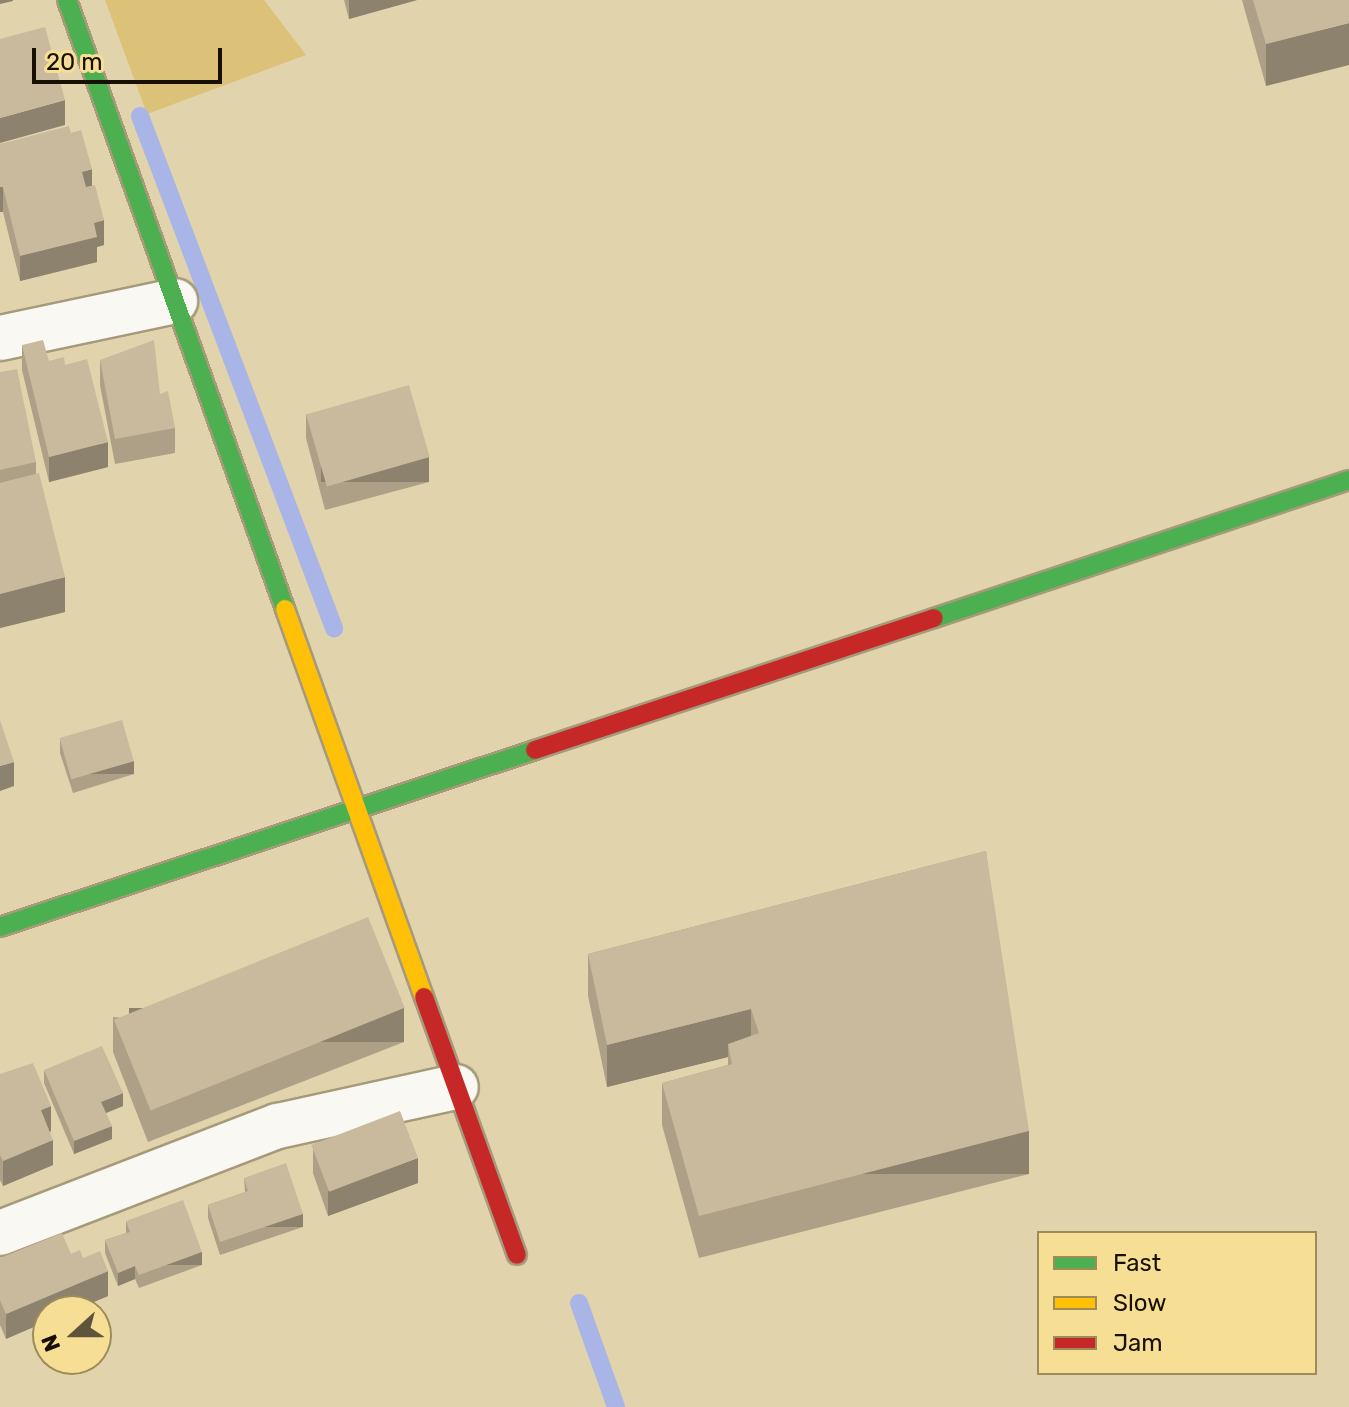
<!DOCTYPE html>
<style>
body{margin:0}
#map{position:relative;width:1349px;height:1407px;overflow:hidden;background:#e1d3ab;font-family:Rubik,sans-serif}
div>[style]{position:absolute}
.green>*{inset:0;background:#dcc278}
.stream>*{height:18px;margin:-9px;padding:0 9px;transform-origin:9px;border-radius:9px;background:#a8b5e6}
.roads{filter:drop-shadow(2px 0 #a69a7b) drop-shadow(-2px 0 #a69a7b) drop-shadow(0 2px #a69a7b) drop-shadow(0 -2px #a69a7b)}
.street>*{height:44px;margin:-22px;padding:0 22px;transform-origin:22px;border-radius:22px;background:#faf8f2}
.fast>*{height:18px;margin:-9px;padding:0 9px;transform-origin:9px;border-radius:9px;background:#4caf50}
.slow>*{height:18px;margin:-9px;padding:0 9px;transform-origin:9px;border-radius:9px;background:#ffc107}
.jam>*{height:18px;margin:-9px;padding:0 9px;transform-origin:9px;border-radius:9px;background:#c62828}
.wall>*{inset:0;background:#aea087}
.shaded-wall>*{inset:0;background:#8d826e;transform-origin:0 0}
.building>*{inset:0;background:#caba9d;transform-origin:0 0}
span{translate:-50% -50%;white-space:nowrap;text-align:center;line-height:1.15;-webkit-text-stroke:6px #f7de95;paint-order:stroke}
.legend{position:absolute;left:1037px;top:1231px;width:280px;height:144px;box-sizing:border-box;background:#f7de95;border:2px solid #9d8c59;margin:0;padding:10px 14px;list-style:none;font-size:24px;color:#171000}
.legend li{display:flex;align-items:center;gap:16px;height:40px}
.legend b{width:40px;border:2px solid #9d8c59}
.north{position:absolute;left:32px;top:1295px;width:80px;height:80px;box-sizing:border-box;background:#f7de95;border:2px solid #9d8c59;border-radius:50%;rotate:249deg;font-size:22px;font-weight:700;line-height:32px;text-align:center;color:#171000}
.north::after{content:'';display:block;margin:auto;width:28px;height:36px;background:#5e543c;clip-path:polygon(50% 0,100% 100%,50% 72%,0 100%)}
.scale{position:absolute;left:32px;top:48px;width:190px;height:36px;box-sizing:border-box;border:4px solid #171000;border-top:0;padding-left:10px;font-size:24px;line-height:28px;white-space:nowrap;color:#171000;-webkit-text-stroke:6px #f7de95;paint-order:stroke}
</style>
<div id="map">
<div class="green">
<i style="clip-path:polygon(105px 0,264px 0,306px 55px,147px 114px)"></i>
</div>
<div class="stream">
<i style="left:140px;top:116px;width:548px;rotate:69.25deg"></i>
<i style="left:579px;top:1303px;width:110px;rotate:70.4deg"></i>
</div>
<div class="roads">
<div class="street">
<i style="left:0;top:338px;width:179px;rotate:-11.9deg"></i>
<i style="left:0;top:1233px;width:298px;rotate:-21.1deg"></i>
<i style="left:278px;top:1126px;width:182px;rotate:-12.4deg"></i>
</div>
<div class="fast">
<i style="left:67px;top:0;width:647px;rotate:70.3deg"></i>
<i style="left:934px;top:618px;width:437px;rotate:-18.4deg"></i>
<i style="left:0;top:927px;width:564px;rotate:-18.31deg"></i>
</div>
<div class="slow">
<i style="left:285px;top:609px;width:412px;rotate:70.3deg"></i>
</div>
<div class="jam">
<i style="left:535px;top:750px;width:420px;rotate:-18.3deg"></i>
<i style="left:424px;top:997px;width:274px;rotate:70.2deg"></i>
</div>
</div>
<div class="wall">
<i style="clip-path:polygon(344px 0,417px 0,349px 19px)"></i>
<i style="clip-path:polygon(1242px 0,1349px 0,1266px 86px)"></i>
<i style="clip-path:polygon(71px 133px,92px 186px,104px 245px,97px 247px,97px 262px,20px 281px,3px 212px,0 144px)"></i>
<i style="clip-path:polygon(22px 345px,49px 361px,65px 365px,108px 467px,49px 482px,22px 370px)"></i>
<i style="clip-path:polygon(100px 360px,160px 394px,175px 428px,175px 453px,115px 464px,100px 385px)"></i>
<i style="clip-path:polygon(0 372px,36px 462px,36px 474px,65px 612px,0 628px)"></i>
<i style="clip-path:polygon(306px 414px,429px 482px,325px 510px,306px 438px)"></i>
<i style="clip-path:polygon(60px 740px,134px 774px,73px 793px,60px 753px)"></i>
<i style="clip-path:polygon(986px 851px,1029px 1174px,699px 1258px,662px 1125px,662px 1083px,728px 1065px,728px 1057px,607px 1087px,588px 996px,588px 954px)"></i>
<i style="clip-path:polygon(113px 1017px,404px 1042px,148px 1142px,113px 1052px)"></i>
<i style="clip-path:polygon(44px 1070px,123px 1106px,106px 1113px,112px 1139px,74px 1154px,44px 1083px)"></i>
<i style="clip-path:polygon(0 1074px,51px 1131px,50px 1132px,53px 1165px,3px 1186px,0 1180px)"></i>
<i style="clip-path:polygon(313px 1149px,418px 1183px,328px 1216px,313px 1173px)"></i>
<i style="clip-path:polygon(244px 1178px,303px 1227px,220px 1255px,208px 1218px,208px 1205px,245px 1192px)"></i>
<i style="clip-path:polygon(126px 1221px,202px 1265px,139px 1288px,135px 1279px,118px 1286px,105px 1253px,105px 1240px,126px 1233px)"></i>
<i style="clip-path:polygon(71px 1254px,83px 1258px,108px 1296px,72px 1311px,48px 1311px,6px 1339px,0 1325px,0 1258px)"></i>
</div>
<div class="shaded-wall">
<i style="clip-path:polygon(0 0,13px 0,13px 1px,0 4px)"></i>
<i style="clip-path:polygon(349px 0,417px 0,349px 19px)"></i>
<i style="clip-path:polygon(1349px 23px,1349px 65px,1266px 86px,1266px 44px)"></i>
<i style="clip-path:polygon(65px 100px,65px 125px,0 143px,0 118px)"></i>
<i style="clip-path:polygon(92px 169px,92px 194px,82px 197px,82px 172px)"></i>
<i style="left:0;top:187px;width:3px;height:25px"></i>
<i style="clip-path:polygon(104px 220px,104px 245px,97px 247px,97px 262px,20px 281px,20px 256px,94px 223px)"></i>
<i style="clip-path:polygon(108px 442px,108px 467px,49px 482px,49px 457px)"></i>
<i style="left:429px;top:457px;width:25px;height:108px;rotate:90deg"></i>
<i style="clip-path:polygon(65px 577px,65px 612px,0 628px,0 594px)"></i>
<i style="left:134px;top:761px;width:13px;height:64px;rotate:90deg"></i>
<i style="clip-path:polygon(14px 762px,14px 786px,0 791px,0 766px)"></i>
<i style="left:404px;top:1008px;width:34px;height:275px;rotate:90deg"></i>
<i style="clip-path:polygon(751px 1009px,751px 1051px,728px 1044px,728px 1057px,607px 1087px,607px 1045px)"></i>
<i style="clip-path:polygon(123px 1093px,123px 1106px,101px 1115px,101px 1102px)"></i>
<i style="clip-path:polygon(51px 1106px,51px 1131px,41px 1135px,41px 1110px)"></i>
<i style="clip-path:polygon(112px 1126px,112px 1139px,74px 1154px,74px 1141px)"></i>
<i style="left:1029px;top:1131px;width:43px;height:341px;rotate:90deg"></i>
<i style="clip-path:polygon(53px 1140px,53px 1165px,3px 1186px,3px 1161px)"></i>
<i style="clip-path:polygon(418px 1158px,418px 1183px,328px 1216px,328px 1191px)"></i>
<i style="left:303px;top:1214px;width:13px;height:88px;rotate:90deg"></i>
<i style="left:202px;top:1252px;width:13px;height:67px;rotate:90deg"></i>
<i style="clip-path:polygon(135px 1266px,135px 1279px,118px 1286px,118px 1273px)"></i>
<i style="clip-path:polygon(108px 1271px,108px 1296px,72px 1311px,48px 1311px,48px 1321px,6px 1339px,6px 1314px)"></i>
</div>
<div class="building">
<i style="clip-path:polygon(1253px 0,1349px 0,1349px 23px,1266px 44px)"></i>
<i style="clip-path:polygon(45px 27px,65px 100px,0 118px,0 39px)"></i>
<i style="clip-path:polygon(69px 126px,71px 133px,81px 130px,92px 169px,82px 172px,86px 187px,95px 185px,104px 220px,94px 223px,97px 237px,20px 256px,3px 187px,0 187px,0 144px)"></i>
<i style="clip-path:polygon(43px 340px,49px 361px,64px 357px,65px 365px,87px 359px,108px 442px,49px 457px,22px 345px)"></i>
<i style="clip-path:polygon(154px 340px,160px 394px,168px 391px,175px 428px,115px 439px,100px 360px)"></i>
<i style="clip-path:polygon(17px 369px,36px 462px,0 470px,0 372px)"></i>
<i style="left:409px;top:385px;width:75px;height:107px;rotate:74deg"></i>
<i style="clip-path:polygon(39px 473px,65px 577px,0 594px,0 483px)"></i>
<i style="clip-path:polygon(0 720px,14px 762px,0 766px)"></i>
<i style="left:122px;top:720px;width:43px;height:65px;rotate:74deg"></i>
<i style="clip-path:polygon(986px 851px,1029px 1131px,699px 1216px,662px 1083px,732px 1064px,728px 1044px,759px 1033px,751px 1009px,607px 1045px,588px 954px)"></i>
<i style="left:368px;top:917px;width:98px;height:274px;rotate:68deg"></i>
<i style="clip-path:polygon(102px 1046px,123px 1093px,101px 1102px,112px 1126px,74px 1141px,44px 1070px)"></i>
<i style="clip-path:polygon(33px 1063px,51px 1106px,41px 1110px,53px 1140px,3px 1161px,0 1155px,0 1074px)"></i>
<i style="left:400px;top:1111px;width:50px;height:95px;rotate:69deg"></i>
<i style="clip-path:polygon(286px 1163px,303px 1214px,220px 1242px,208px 1205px,248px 1191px,244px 1178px)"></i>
<i style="clip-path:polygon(183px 1200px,202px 1252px,139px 1275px,135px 1266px,118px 1273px,105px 1240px,130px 1232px,126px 1221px)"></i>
<i style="clip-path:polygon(62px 1233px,71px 1254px,80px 1250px,83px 1258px,100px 1251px,108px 1271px,6px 1314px,0 1300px,0 1258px)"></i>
</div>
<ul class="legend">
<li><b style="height:10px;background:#4caf50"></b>Fast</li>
<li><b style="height:10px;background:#ffc107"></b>Slow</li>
<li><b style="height:10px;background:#c62828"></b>Jam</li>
</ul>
<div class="north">N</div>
<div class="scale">20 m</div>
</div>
